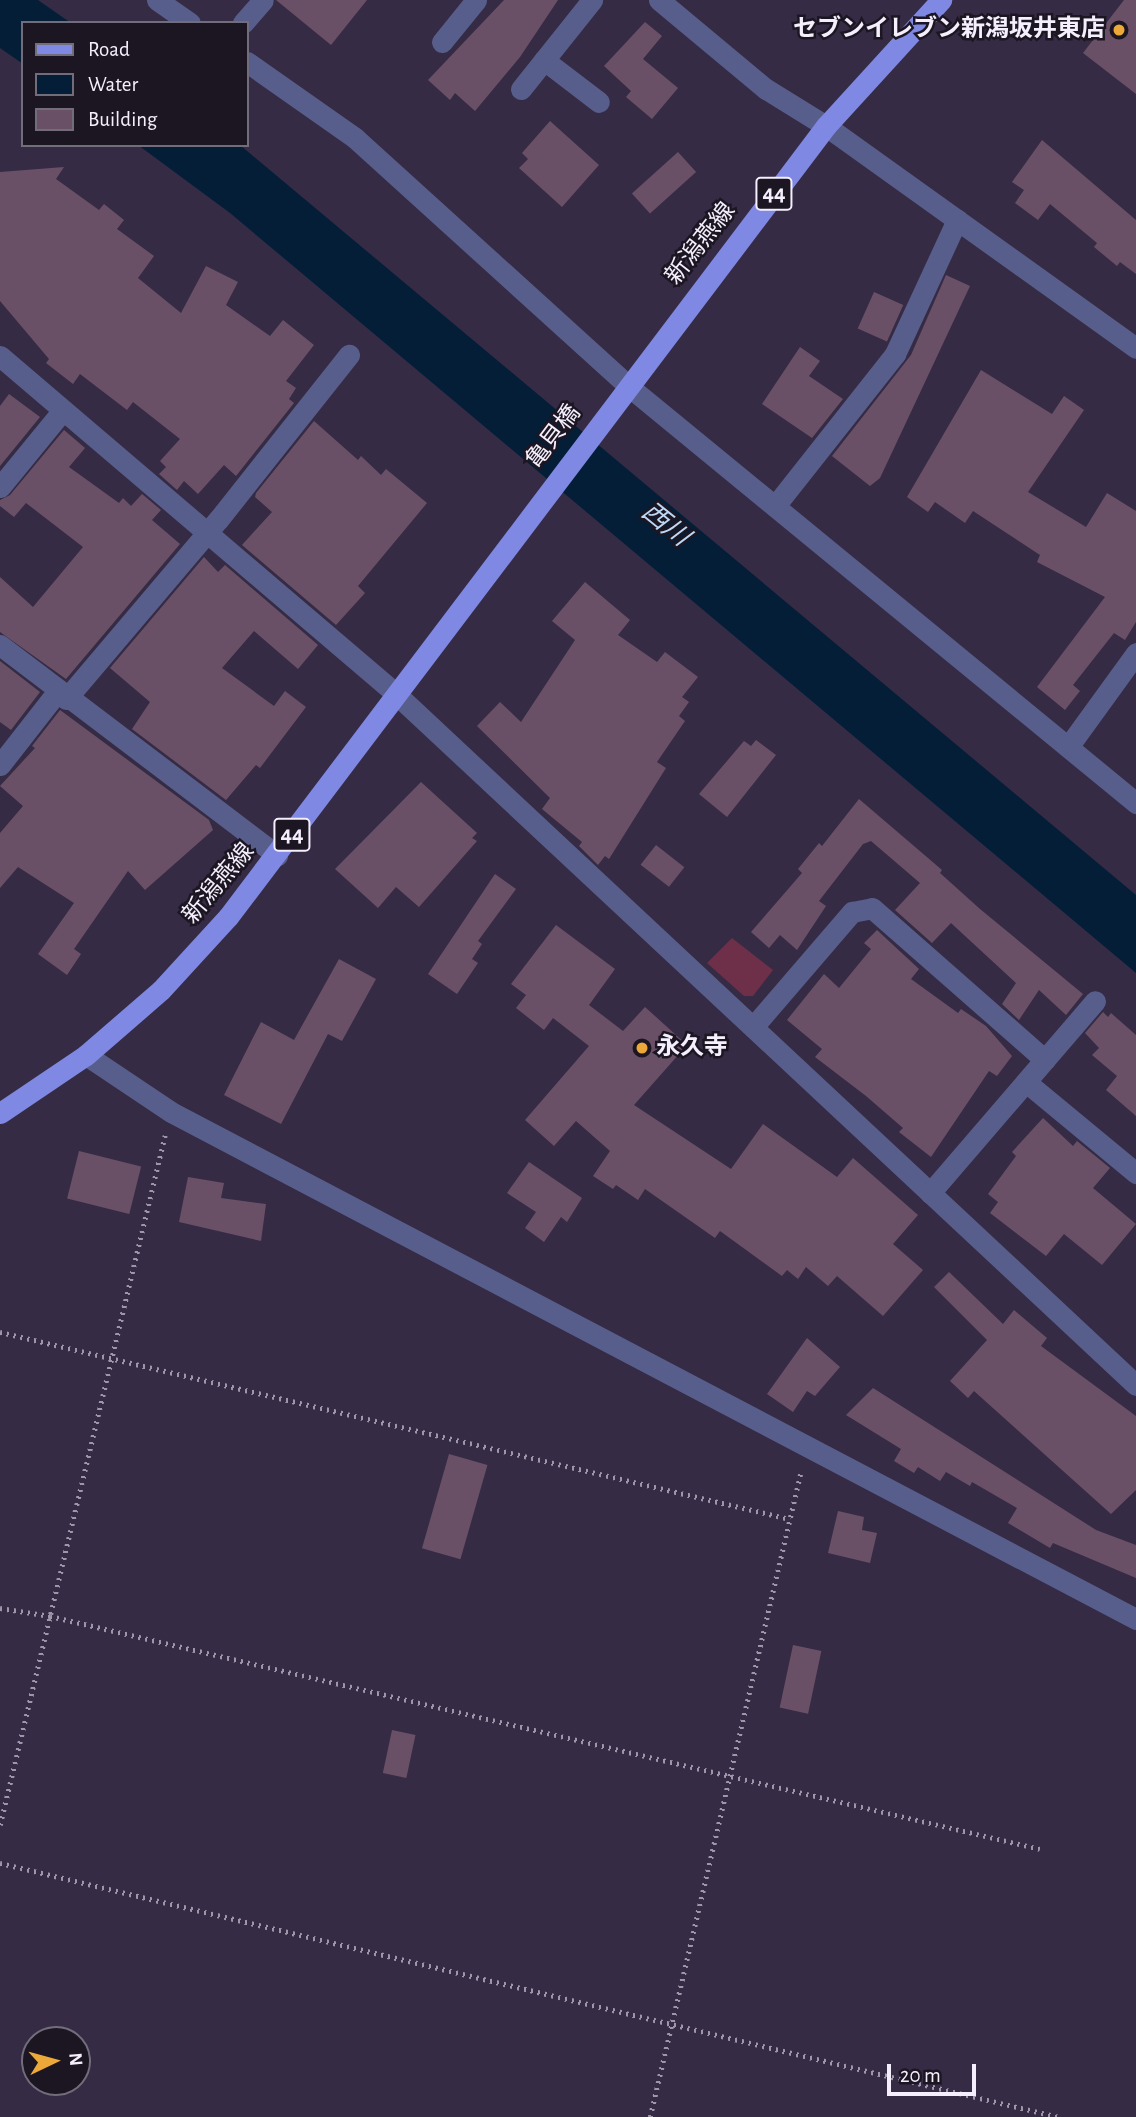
<!DOCTYPE html>
<meta charset="utf-8">
<style>
body{margin:0}
#map{position:relative;width:1136px;height:2117px;overflow:hidden;background:#362b45;font-family:"Alegreya Sans","Noto Sans JP",sans-serif}
div>[style]{position:absolute}
.green>*{inset:0;background:#6e2f48}
.water>*{inset:0;background:#051e38}
.building>*{inset:0;background:#6a5067;transform-origin:0 0}
.path>*{height:4.5px;margin-top:-2.25px;transform-origin:0;background:repeating-linear-gradient(90deg,#9e96a9 0 2px,transparent 0 7px)}
.street>*{height:21px;margin:-10.5px;padding:0 10.5px;transform-origin:10.5px;border-radius:10.5px;background:#585e8b}
.primary>*{height:21px;margin:-10.5px;padding:0 10.5px;transform-origin:10.5px;border-radius:10.5px;background:#7f88e3}
.dots>*{width:19px;height:19px;translate:-50% -50%;box-sizing:border-box;border:4px solid #1b1622;border-radius:50%}
span{translate:-50% -50%;white-space:nowrap;text-align:center;line-height:1.15;-webkit-text-stroke:5px #1b1622;paint-order:stroke}
.shield-label span{padding:2px 5px;background:#1b1622;border:2px solid;border-radius:5px;-webkit-text-stroke-width:0}
.shield-label{font-size:23px;color:#f5effd;font-weight:700}
.poi-label{font-size:24px;color:#f5effd;font-weight:700}
.right{translate:-100% -50%;text-align:right}
.left{translate:0 -50%;text-align:left}
.street-label{font-size:24px;color:#f5effd}
.water-label{font-size:26px;color:#bdd8f7;font-style:italic}
.legend{position:absolute;left:21px;top:21px;width:228px;height:126px;box-sizing:border-box;background:#1b1622;border:2px solid #726d7a;margin:0;padding:9px 12px;list-style:none;font-size:21px;color:#f5effd}
.legend li{display:flex;align-items:center;gap:14px;height:35px}
.legend b{width:35px;border:2px solid #726d7a}
.north{position:absolute;left:21px;top:2026px;width:70px;height:70px;box-sizing:border-box;background:#1b1622;border:2px solid #726d7a;border-radius:50%;rotate:85deg;font-size:19px;font-weight:700;line-height:28px;text-align:center;color:#f5effd}
.north::after{content:'';display:block;margin:auto;width:24px;height:32px;background:#eca93a;clip-path:polygon(50% 0,100% 100%,50% 72%,0 100%)}
.scale{position:absolute;left:887px;top:2064px;width:89px;height:32px;box-sizing:border-box;border:4px solid #f5effd;border-top:0;padding-left:9px;font-size:21px;line-height:24px;white-space:nowrap;color:#f5effd;-webkit-text-stroke:5px #1b1622;paint-order:stroke}
</style>
<div id="map">
<div class="green">
<i style="clip-path:polygon(732px 938px,773px 970px,753px 996px,744px 996px,707px 963px)"></i>
</div>
<div class="water">
<i style="clip-path:polygon(0 0,38px 0,71px 23px,23px 23px,23px 64px,0 48px)"></i>
<i style="clip-path:polygon(138px 145px,240px 145px,1136px 895px,1136px 973px,230px 213px)"></i>
</div>
<div class="building">
<i style="clip-path:polygon(276px 0,367px 0,331px 45px)"></i>
<i style="clip-path:polygon(504px 0,558px 0,520px 57px,475px 111px,455px 93px,450px 100px,428px 80px)"></i>
<i style="clip-path:polygon(1124px 0,1136px 0,1136px 94px,1083px 53px)"></i>
<i style="clip-path:polygon(645px 22px,662px 36px,643px 59px,678px 88px,652px 119px,626px 97px,631px 91px,604px 66px)"></i>
<i style="clip-path:polygon(550px 121px,599px 165px,562px 207px,519px 168px,528px 159px,522px 153px)"></i>
<i style="clip-path:polygon(1042px 140px,1136px 220px,1136px 274px,1120px 262px,1117px 266px,1094px 247px,1097px 243px,1050px 204px,1038px 220px,1015px 203px,1024px 190px,1012px 182px)"></i>
<i style="left:678px;top:152px;width:27px;height:62px;rotate:48deg"></i>
<i style="clip-path:polygon(64px 167px,56px 179px,99px 210px,104px 204px,124px 220px,117px 229px,154px 256px,138px 278px,181px 313px,206px 266px,238px 282px,226px 305px,270px 336px,283px 320px,314px 345px,286px 381px,296px 388px,289px 399px,294px 403px,236px 476px,224px 465px,198px 494px,184px 481px,177px 490px,159px 474px,166px 467px,160px 461px,180px 439px,133px 402px,127px 410px,80px 374px,73px 384px,46px 363px,49px 359px,0 301px,0 172px)"></i>
<i style="clip-path:polygon(946px 275px,970px 286px,880px 478px,870px 486px,832px 456px,911px 355px)"></i>
<i style="left:874px;top:292px;width:32px;height:40px;rotate:24deg"></i>
<i style="clip-path:polygon(800px 347px,820px 361px,809px 376px,843px 399px,812px 438px,762px 404px)"></i>
<i style="clip-path:polygon(981px 370px,1052px 414px,1064px 396px,1084px 410px,1028px 492px,1086px 527px,1107px 493px,1136px 511px,1136px 622px,1125px 640px,1114px 633px,1073px 685px,1080px 691px,1065px 710px,1037px 687px,1105px 597px,1037px 562px,1040px 555px,973px 511px,965px 523px,935px 502px,928px 512px,907px 497px)"></i>
<i style="clip-path:polygon(9px 394px,40px 417px,0 466px,0 406px)"></i>
<i style="clip-path:polygon(314px 421px,358px 460px,361px 456px,381px 475px,386px 469px,427px 503px,358px 586px,365px 593px,336px 625px,242px 545px,272px 512px,255px 497px,256px 493px)"></i>
<i style="clip-path:polygon(64px 430px,85px 448px,69px 467px,119px 503px,123px 498px,131px 506px,142px 494px,161px 510px,152px 520px,180px 544px,66px 679px,0 632px,0 577px,33px 607px,83px 547px,26px 503px,14px 517px,0 506px,0 500px,10px 495px)"></i>
<i style="clip-path:polygon(204px 557px,218px 572px,225px 565px,318px 645px,298px 669px,254px 631px,222px 668px,274px 706px,285px 691px,306px 707px,260px 768px,256px 765px,226px 800px,132px 729px,150px 702px,110px 668px)"></i>
<i style="clip-path:polygon(585px 582px,630px 620px,618px 635px,657px 662px,665px 652px,698px 677px,682px 697px,689px 702px,679px 716px,685px 721px,657px 762px,666px 768px,609px 859px,605px 856px,598px 865px,579px 846px,582px 842px,542px 809px,550px 798px,477px 726px,500px 702px,521px 722px,575px 640px,552px 621px)"></i>
<i style="clip-path:polygon(0 661px,40px 692px,11px 730px,0 722px)"></i>
<i style="clip-path:polygon(60px 710px,209px 820px,213px 830px,145px 890px,128px 871px,74px 949px,81px 954px,67px 975px,38px 954px,74px 903px,18px 867px,0 888px,0 833px,23px 806px,0 786px,35px 748px,32px 746px)"></i>
<i style="clip-path:polygon(756px 740px,776px 755px,727px 817px,699px 794px,744px 741px,751px 746px)"></i>
<i style="clip-path:polygon(421px 782px,477px 833px,472px 838px,477px 841px,419px 907px,396px 887px,378px 908px,335px 869px)"></i>
<i style="clip-path:polygon(859px 799px,942px 870px,940px 873px,980px 909px,1083px 994px,1066px 1015px,1039px 990px,1019px 1020px,1002px 1004px,1016px 983px,951px 923px,932px 943px,895px 910px,920px 883px,871px 841px,863px 844px,819px 901px,826px 906px,797px 950px,780px 935px,769px 948px,751px 932px,802px 873px,798px 869px,819px 843px,822px 846px)"></i>
<i style="left:656px;top:845px;width:36px;height:25px;rotate:38deg"></i>
<i style="clip-path:polygon(495px 874px,516px 889px,478px 941px,482px 944px,472px 959px,478px 963px,457px 994px,428px 974px)"></i>
<i style="clip-path:polygon(556px 925px,615px 969px,589px 1005px,623px 1031px,645px 1007px,687px 1045px,634px 1105px,731px 1169px,763px 1124px,837px 1177px,853px 1158px,918px 1215px,893px 1244px,923px 1270px,883px 1316px,837px 1276px,828px 1286px,806px 1267px,798px 1279px,787px 1270px,782px 1276px,720px 1231px,715px 1238px,645px 1189px,638px 1200px,616px 1185px,613px 1189px,593px 1176px,610px 1151px,576px 1121px,554px 1146px,525px 1120px,589px 1046px,553px 1018px,544px 1030px,516px 1008px,526px 995px,511px 984px)"></i>
<i style="clip-path:polygon(877px 930px,919px 969px,911px 979px,958px 1013px,961px 1009px,986px 1026px,1012px 1056px,997px 1076px,989px 1071px,931px 1157px,899px 1132px,903px 1128px,866px 1096px,815px 1057px,822px 1049px,787px 1020px,824px 974px,839px 988px,871px 949px,864px 943px)"></i>
<i style="clip-path:polygon(339px 959px,376px 979px,342px 1041px,328px 1034px,281px 1124px,224px 1095px,261px 1022px,294px 1040px)"></i>
<i style="clip-path:polygon(1103px 1012px,1108px 1017px,1111px 1013px,1136px 1035px,1136px 1116px,1106px 1090px,1117px 1076px,1092px 1055px,1099px 1048px,1085px 1033px)"></i>
<i style="clip-path:polygon(1043px 1118px,1073px 1146px,1077px 1141px,1110px 1168px,1093px 1188px,1136px 1224px,1102px 1265px,1064px 1234px,1046px 1256px,990px 1213px,998px 1202px,988px 1194px,1016px 1156px,1012px 1152px)"></i>
<i style="left:79px;top:1151px;width:64px;height:49px;rotate:14deg"></i>
<i style="clip-path:polygon(529px 1162px,582px 1198px,567px 1222px,561px 1217px,544px 1242px,525px 1228px,536px 1212px,507px 1193px)"></i>
<i style="clip-path:polygon(188px 1177px,224px 1183px,221px 1198px,266px 1204px,261px 1241px,179px 1222px)"></i>
<i style="clip-path:polygon(949px 1272px,1003px 1324px,1014px 1310px,1047px 1338px,1041px 1346px,1136px 1416px,1136px 1490px,1111px 1514px,974px 1391px,968px 1398px,950px 1381px,987px 1340px,934px 1287px)"></i>
<i style="clip-path:polygon(807px 1338px,840px 1367px,815px 1396px,807px 1391px,793px 1412px,767px 1394px)"></i>
<i style="clip-path:polygon(873px 1388px,1096px 1530px,1136px 1545px,1136px 1578px,1053px 1543px,1050px 1548px,1008px 1523px,1017px 1508px,972px 1482px,970px 1486px,946px 1472px,940px 1481px,918px 1467px,914px 1473px,894px 1461px,901px 1449px,846px 1415px)"></i>
<i style="left:449px;top:1454px;width:40px;height:98px;rotate:16deg"></i>
<i style="clip-path:polygon(838px 1511px,864px 1517px,862px 1530px,877px 1533px,870px 1563px,828px 1553px)"></i>
<i style="left:793px;top:1645px;width:29px;height:64px;rotate:12deg"></i>
<i style="left:392px;top:1730px;width:24px;height:44px;rotate:12deg"></i>
</div>
<div class="path">
<i style="left:0;top:1332px;width:812px;rotate:13.32deg"></i>
<i style="left:0;top:1608px;width:51px;rotate:9.1deg"></i>
<i style="left:50px;top:1616px;width:1017px;rotate:13.24deg"></i>
<i style="left:0;top:1825px;width:709px;rotate:-76.55deg"></i>
<i style="left:0;top:1863px;width:1089px;rotate:13.49deg"></i>
<i style="left:650px;top:2117px;width:663px;rotate:-76.84deg"></i>
</div>
<div class="street">
<i style="left:157px;top:0;width:40px;rotate:34.9deg"></i>
<i style="left:659px;top:0;width:139px;rotate:39.8deg"></i>
<i style="left:766px;top:89px;width:70px;rotate:31.7deg"></i>
<i style="left:826px;top:126px;width:381px;rotate:35.6deg"></i>
<i style="left:243px;top:23px;width:30px;rotate:-49deg"></i>
<i style="left:442px;top:42px;width:54px;rotate:-51deg"></i>
<i style="left:544px;top:60px;width:69px;rotate:37.4deg"></i>
<i style="left:247px;top:62px;width:132px;rotate:35.1deg"></i>
<i style="left:355px;top:138px;width:367px;rotate:42.2deg"></i>
<i style="left:627px;top:385px;width:659px;rotate:39.39deg"></i>
<i style="left:521px;top:89px;width:114px;rotate:-51.4deg"></i>
<i style="left:0;top:356px;width:519px;rotate:40.47deg"></i>
<i style="left:395px;top:693px;width:1014px;rotate:43.04deg"></i>
<i style="left:0;top:487px;width:99px;rotate:-50.7deg"></i>
<i style="left:775px;top:506px;width:194px;rotate:-51.7deg"></i>
<i style="left:895px;top:354px;width:148px;rotate:-65.2deg"></i>
<i style="left:0;top:645px;width:348px;rotate:37.2deg"></i>
<i style="left:66px;top:699px;width:235px;rotate:-49.7deg"></i>
<i style="left:218px;top:520px;width:211px;rotate:-51.6deg"></i>
<i style="left:1068px;top:747px;width:116px;rotate:-54.1deg"></i>
<i style="left:0;top:765px;width:93px;rotate:-52deg"></i>
<i style="left:753px;top:1027px;width:152px;rotate:-49.3deg"></i>
<i style="left:852px;top:912px;width:20px;rotate:-11deg"></i>
<i style="left:872px;top:908px;width:230px;rotate:41.3deg"></i>
<i style="left:86px;top:1055px;width:102px;rotate:33.8deg"></i>
<i style="left:171px;top:1112px;width:1090px;rotate:27.72deg"></i>
<i style="left:1026px;top:1082px;width:143px;rotate:39.6deg"></i>
<i style="left:930px;top:1193px;width:253px;rotate:-49.3deg"></i>
</div>
<div class="primary">
<i style="left:0;top:1113px;width:104px;rotate:-34deg"></i>
<i style="left:86px;top:1055px;width:99px;rotate:-40.9deg"></i>
<i style="left:161px;top:990px;width:99px;rotate:-47.5deg"></i>
<i style="left:228px;top:917px;width:992px;rotate:-52.91deg"></i>
<i style="left:826px;top:126px;width:171px;rotate:-47.6deg"></i>
</div>
<div class="dots">
<i style="left:1119px;top:30px;background:#eca93a"></i>
<i style="left:642px;top:1048px;background:#eca93a"></i>
</div>
<div class="shield-label">
<span style="left:774px;top:194px">44</span>
<span style="left:292px;top:835px">44</span>
</div>
<div class="poi-label">
<span class="right" style="left:1105px;top:30px">セブンイレブン新潟坂井東店</span>
<span class="left" style="left:656px;top:1048px">永久寺</span>
</div>
<div class="street-label">
<span style="left:701px;top:244px;rotate:-52deg">新潟燕線</span>
<span style="left:554px;top:437px;rotate:-53deg">亀貝橋</span>
<span style="left:219px;top:884px;rotate:-50deg">新潟燕線</span>
</div>
<div class="water-label">
<span style="left:665px;top:525px;rotate:39deg">西川</span>
</div>
<ul class="legend">
<li><b style="height:9px;background:#7f88e3"></b>Road</li>
<li><b style="height:19px;background:#051e38"></b>Water</li>
<li><b style="height:19px;background:#6a5067"></b>Building</li>
</ul>
<div class="north">N</div>
<div class="scale">20 m</div>
</div>
